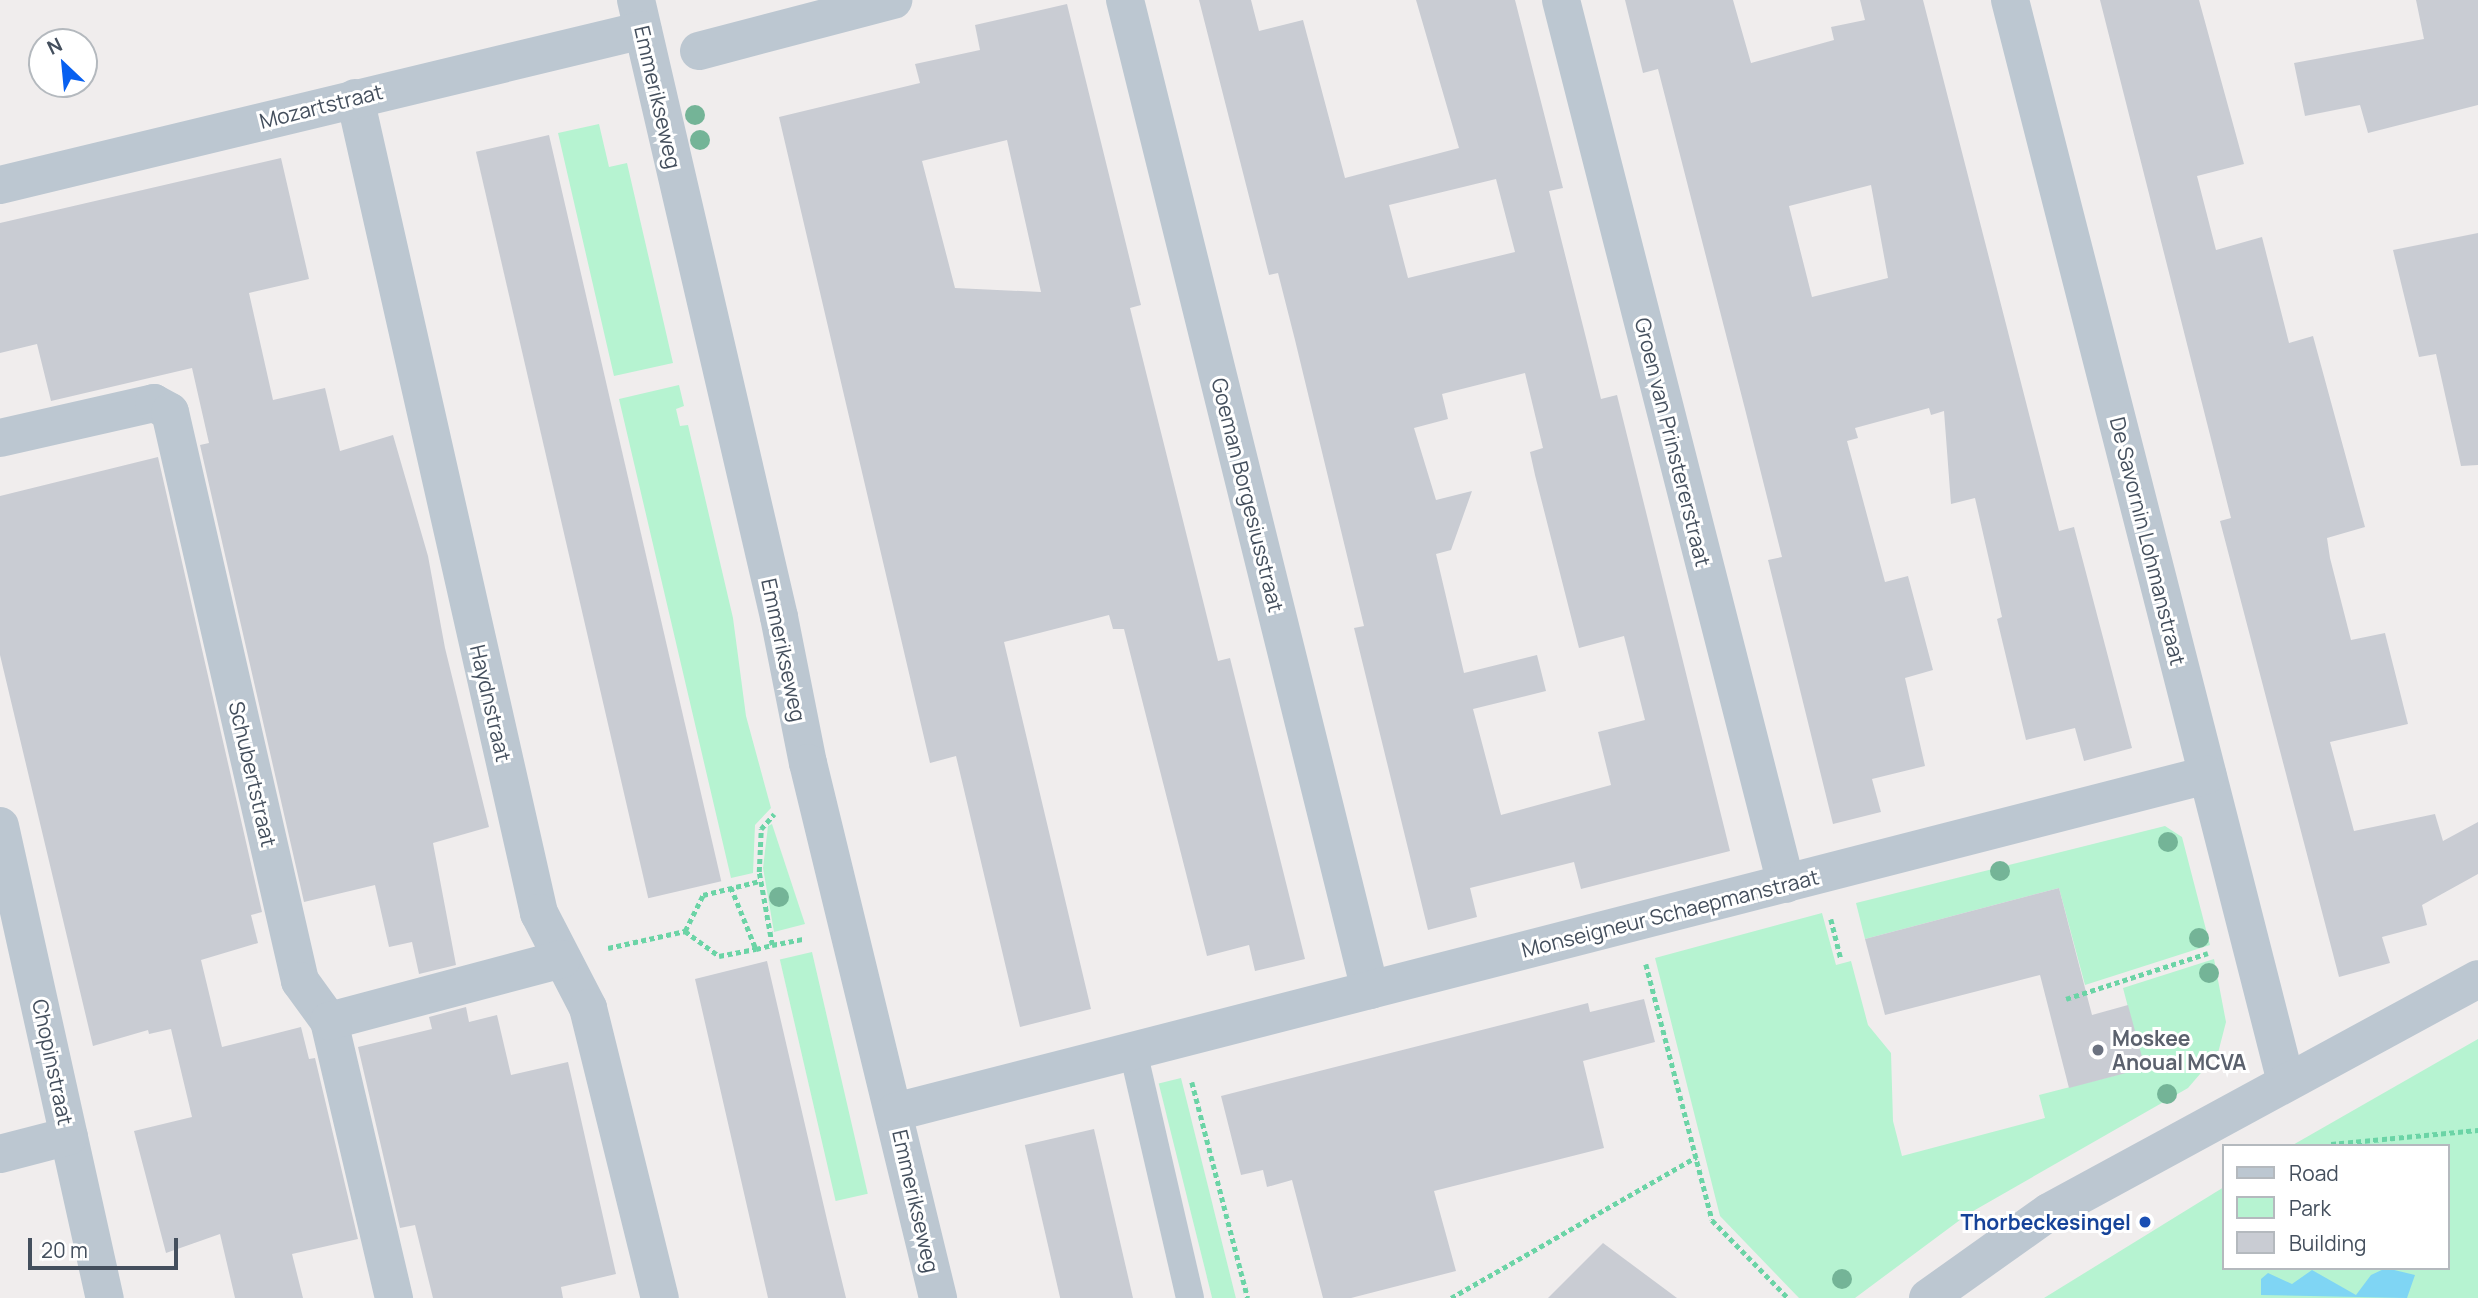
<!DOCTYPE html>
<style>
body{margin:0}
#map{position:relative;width:2478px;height:1298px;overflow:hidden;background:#f0eded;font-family:Manrope,sans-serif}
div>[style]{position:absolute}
.green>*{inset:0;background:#b6f3d1;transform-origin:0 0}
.water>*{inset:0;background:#7fd5f4}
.building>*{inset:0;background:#c9ccd3;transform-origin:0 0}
.path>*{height:4.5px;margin-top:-2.25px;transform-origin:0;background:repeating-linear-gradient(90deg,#6bd4a6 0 5px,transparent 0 8.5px)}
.service>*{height:28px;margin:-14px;padding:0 14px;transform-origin:14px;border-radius:14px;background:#bcc7d1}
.pedestrian>*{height:38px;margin:-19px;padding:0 19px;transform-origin:19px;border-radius:19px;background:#bcc7d1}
.minor>*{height:38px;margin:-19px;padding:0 19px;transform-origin:19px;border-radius:19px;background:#bcc7d1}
.trees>*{width:20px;height:20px;margin:-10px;border-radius:50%;background:#74b497}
.dots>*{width:19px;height:19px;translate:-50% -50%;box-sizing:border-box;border:4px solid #fff;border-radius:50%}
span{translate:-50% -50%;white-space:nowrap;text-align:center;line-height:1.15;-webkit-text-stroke:6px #fff;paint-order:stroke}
.street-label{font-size:21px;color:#444f5d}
.worship-label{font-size:21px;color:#5b616d;font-weight:700}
.left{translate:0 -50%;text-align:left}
.transit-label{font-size:21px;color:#164399;font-weight:700}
.right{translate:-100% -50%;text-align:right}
.legend{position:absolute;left:2222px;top:1144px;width:228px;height:126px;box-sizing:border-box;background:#fff;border:2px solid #b4b9be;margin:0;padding:9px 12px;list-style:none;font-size:21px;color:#444f5d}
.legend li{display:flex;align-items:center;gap:14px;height:35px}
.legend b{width:35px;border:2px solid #b4b9be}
.north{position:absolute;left:28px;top:28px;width:70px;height:70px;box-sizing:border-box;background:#fff;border:2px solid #b4b9be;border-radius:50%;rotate:334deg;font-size:19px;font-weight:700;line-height:28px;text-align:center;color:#444f5d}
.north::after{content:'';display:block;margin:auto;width:24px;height:32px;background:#0860f0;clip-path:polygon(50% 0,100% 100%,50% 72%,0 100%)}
.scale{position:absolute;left:28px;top:1238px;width:150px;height:32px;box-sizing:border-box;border:4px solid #444f5d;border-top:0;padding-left:9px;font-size:21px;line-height:24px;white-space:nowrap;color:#444f5d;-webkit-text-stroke:5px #fff;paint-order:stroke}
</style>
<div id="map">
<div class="green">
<i style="clip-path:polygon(599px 124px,609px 167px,627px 163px,673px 363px,614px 376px,558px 133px)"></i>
<i style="clip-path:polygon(679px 385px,684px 406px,676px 409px,680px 426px,688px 425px,733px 618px,746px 716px,771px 808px,755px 825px,753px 873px,731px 878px,619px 399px)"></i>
<i style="clip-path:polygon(772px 824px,805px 924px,774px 932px,763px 868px,768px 826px)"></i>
<i style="clip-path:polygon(2165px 826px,2182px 837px,2210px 945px,2085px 985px,2059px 888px,1865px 939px,1856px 903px)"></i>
<i style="clip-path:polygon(1822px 913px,1836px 965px,1851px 961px,1868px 1025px,1891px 1053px,1893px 1121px,1902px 1156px,2045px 1118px,2039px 1095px,2144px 1068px,2123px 988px,2214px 959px,2226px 1022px,2218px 1053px,2188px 1088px,1968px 1214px,1855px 1298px,1799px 1298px,1720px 1216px,1655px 958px)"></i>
<i style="left:812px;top:952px;width:248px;height:33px;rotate:77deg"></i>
<i style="clip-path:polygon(2478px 1039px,2478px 1298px,2044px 1298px,2224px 1187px,2224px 1268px,2448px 1268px,2448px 1146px,2291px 1146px)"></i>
<i style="left:1181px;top:1078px;width:227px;height:23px;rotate:76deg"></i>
</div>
<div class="water">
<i style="clip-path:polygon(2386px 1268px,2415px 1275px,2407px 1298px,2261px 1295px,2261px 1279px,2268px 1273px,2292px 1284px,2312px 1270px,2356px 1295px,2371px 1275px)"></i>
</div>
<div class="building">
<i style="clip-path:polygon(evenodd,1199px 0,1251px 0,1259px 31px,1303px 20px,1345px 178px,1459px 148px,1416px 0,1515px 0,1563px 188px,1549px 191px,1586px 338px,1601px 399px,1617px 395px,1730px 851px,1581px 889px,1574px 862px,1470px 888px,1477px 917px,1428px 930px,1354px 628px,1364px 626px,1295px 340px,1278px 273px,1269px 275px,1199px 0,1496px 179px,1515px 252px,1408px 278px,1389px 205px,1496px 179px,1199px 0,1525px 373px,1543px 448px,1530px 452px,1535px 475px,1579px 648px,1624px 636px,1645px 720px,1598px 732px,1611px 785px,1501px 815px,1473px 709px,1546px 691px,1537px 655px,1464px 673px,1436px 554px,1451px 550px,1472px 491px,1436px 500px,1414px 428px,1448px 419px,1442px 394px,1525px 373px)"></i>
<i style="clip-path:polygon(evenodd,1625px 0,1733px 0,1751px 63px,1834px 40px,1831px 27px,1865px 20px,1860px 0,1923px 0,2059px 531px,2074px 527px,2132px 748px,2084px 761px,2075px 728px,2026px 740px,1997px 619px,2002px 617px,1975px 498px,1951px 504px,1944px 411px,1931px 415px,1929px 408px,1855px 428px,1858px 438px,1847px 441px,1885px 582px,1908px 576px,1933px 670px,1905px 678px,1925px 766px,1872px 779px,1881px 812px,1833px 824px,1768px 560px,1782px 557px,1745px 409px,1658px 69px,1643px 73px,1625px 0,1871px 185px,1888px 278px,1812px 297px,1789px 206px,1871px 185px)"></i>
<i style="clip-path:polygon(2100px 0,2199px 0,2244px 164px,2197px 176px,2216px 250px,2262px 237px,2289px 343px,2313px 336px,2365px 527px,2327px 538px,2330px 558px,2351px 640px,2385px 633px,2408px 724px,2330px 742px,2354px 831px,2435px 814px,2443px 841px,2478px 822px,2478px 874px,2422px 905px,2427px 925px,2382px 937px,2390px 963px,2339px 977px,2220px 521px,2231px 518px)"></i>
<i style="clip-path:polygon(2416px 0,2478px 0,2478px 105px,2368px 133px,2360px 105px,2305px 116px,2294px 63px,2424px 39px)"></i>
<i style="clip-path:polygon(evenodd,1067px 4px,1141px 305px,1130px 308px,1218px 661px,1230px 658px,1305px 959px,1255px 971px,1249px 945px,1207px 956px,1124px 629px,1113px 629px,1109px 615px,1004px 642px,1091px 1009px,1020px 1027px,956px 756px,930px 763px,779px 117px,920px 83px,915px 64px,980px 50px,975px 25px,1067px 4px,1007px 140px,1041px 292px,955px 288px,922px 161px,1007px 140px)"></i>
<i style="left:549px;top:135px;width:766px;height:75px;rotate:77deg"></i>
<i style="clip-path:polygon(281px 158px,309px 279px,249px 293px,273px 400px,325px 388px,340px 451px,393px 435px,428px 556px,445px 648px,489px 827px,433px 843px,456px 965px,419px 974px,412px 942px,389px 947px,375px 885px,304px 902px,200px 445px,209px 443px,192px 368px,51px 401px,37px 344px,0 353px,0 223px)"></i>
<i style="clip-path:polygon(2478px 233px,2478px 465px,2461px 466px,2436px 354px,2419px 357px,2393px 250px)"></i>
<i style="clip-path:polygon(158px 457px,262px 912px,251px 915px,258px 943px,201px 960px,222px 1047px,301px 1027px,309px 1059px,315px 1058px,358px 1239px,292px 1254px,303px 1298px,235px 1298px,220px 1234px,166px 1253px,134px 1131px,192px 1117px,171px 1029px,149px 1034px,148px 1030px,93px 1046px,0 655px,0 496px)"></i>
<i style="clip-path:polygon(2059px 888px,2092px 1015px,2128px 1005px,2145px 1068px,2069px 1088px,2040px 975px,1885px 1015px,1865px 939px)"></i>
<i style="clip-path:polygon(767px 961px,828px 1224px,846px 1298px,768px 1298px,695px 979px)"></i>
<i style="clip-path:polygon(1644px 999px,1655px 1042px,1583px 1061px,1604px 1148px,1434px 1191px,1456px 1271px,1351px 1298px,1323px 1298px,1292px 1180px,1267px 1187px,1263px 1170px,1241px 1175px,1221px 1096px,1588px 1003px,1590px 1012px)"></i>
<i style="clip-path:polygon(466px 1007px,469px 1022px,497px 1015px,511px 1075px,568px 1062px,616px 1274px,561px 1287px,563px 1298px,433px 1298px,415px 1225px,400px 1228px,358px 1047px,432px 1029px,429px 1017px)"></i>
<i style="left:1094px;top:1129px;width:174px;height:71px;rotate:77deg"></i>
<i style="clip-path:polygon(1603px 1243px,1677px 1298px,1548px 1298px)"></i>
</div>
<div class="path">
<i style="left:731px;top:887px;width:67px;rotate:68deg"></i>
<i style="left:756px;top:949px;width:16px;rotate:-14deg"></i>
<i style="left:772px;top:945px;width:74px;rotate:-100.1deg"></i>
<i style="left:759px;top:872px;width:43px;rotate:-87.3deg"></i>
<i style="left:761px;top:829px;width:20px;rotate:-49deg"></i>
<i style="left:1831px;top:919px;width:41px;rotate:76deg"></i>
<i style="left:685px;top:931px;width:42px;rotate:36.3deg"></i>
<i style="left:719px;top:956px;width:38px;rotate:-11deg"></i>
<i style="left:772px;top:945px;width:32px;rotate:-11deg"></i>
<i style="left:608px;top:948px;width:79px;rotate:-12.4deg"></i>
<i style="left:685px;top:931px;width:40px;rotate:-63.4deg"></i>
<i style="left:703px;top:895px;width:59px;rotate:-13.8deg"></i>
<i style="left:1646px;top:964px;width:264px;rotate:75.5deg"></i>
<i style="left:1712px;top:1220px;width:109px;rotate:45.7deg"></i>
<i style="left:2066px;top:999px;width:149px;rotate:-17.9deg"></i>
<i style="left:1192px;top:1082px;width:223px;rotate:75.5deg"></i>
<i style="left:2331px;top:1144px;width:148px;rotate:-5.4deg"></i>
<i style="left:1451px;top:1298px;width:283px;rotate:-29.9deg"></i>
</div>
<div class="service">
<i style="left:1133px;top:1051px;width:253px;rotate:77deg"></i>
</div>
<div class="pedestrian">
<i style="left:699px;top:51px;width:201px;rotate:-14.7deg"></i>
</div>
<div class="minor">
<i style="left:636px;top:0;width:633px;rotate:76.95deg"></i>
<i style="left:779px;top:617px;width:149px;rotate:78.8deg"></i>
<i style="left:808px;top:763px;width:551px;rotate:76.34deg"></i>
<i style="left:1125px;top:0;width:1020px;rotate:76.1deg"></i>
<i style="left:1561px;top:0;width:912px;rotate:75.72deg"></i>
<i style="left:2010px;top:0;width:1117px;rotate:75.69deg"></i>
<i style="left:355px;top:98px;width:836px;rotate:77.28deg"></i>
<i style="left:539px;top:913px;width:107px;rotate:62.7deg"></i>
<i style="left:588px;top:1008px;width:299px;rotate:76.1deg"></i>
<i style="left:0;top:185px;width:661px;rotate:-13.55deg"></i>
<i style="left:0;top:438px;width:158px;rotate:-12.8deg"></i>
<i style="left:154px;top:403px;width:18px;rotate:29deg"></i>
<i style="left:170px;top:412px;width:584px;rotate:77.13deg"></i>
<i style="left:300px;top:981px;width:49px;rotate:54.1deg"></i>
<i style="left:329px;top:1021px;width:285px;rotate:76.8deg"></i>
<i style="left:0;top:826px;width:484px;rotate:77.5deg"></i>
<i style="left:329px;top:1021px;width:241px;rotate:-14.9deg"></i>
<i style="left:895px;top:1112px;width:1355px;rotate:-14.41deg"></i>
<i style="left:0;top:1154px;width:71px;rotate:-14.6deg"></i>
<i style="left:1928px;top:1298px;width:148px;rotate:-35.4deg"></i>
<i style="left:2049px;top:1212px;width:488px;rotate:-28.5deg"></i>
</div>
<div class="trees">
<i style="left:695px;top:115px"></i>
<i style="left:700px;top:140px"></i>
<i style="left:2168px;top:842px"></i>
<i style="left:2000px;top:871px"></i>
<i style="left:779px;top:897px"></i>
<i style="left:2199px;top:938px"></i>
<i style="left:2209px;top:973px"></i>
<i style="left:2167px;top:1094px"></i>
<i style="left:1842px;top:1279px"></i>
</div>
<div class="dots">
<i style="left:2098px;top:1050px;background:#6b7280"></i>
<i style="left:2145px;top:1222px;background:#1a4fb4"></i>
</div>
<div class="street-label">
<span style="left:658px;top:97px;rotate:77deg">Emmerikseweg</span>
<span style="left:321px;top:106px;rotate:-14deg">Mozartstraat</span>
<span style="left:1673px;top:442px;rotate:76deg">Groen van Prinstererstraat</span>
<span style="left:1248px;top:495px;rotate:76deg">Goeman Borgesiusstraat</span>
<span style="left:2148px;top:541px;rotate:76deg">De Savornin Lohmanstraat</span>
<span style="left:784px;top:650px;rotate:78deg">Emmerikseweg</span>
<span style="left:491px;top:703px;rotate:77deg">Haydnstraat</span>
<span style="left:253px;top:774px;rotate:77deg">Schubertstraat</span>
<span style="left:1670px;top:913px;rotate:-14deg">Monseigneur Schaepmanstraat</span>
<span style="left:53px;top:1062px;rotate:78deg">Chopinstraat</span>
<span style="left:916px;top:1201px;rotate:77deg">Emmerikseweg</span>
</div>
<div class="worship-label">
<span class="left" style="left:2112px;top:1050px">Moskee<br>Anoual MCVA</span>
</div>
<div class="transit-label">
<span class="right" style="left:2131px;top:1222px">Thorbeckesingel</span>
</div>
<ul class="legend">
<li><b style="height:9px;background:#bcc7d1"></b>Road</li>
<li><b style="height:19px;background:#b6f3d1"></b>Park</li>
<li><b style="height:19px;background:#c9ccd3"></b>Building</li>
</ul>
<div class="north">N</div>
<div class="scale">20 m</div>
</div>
